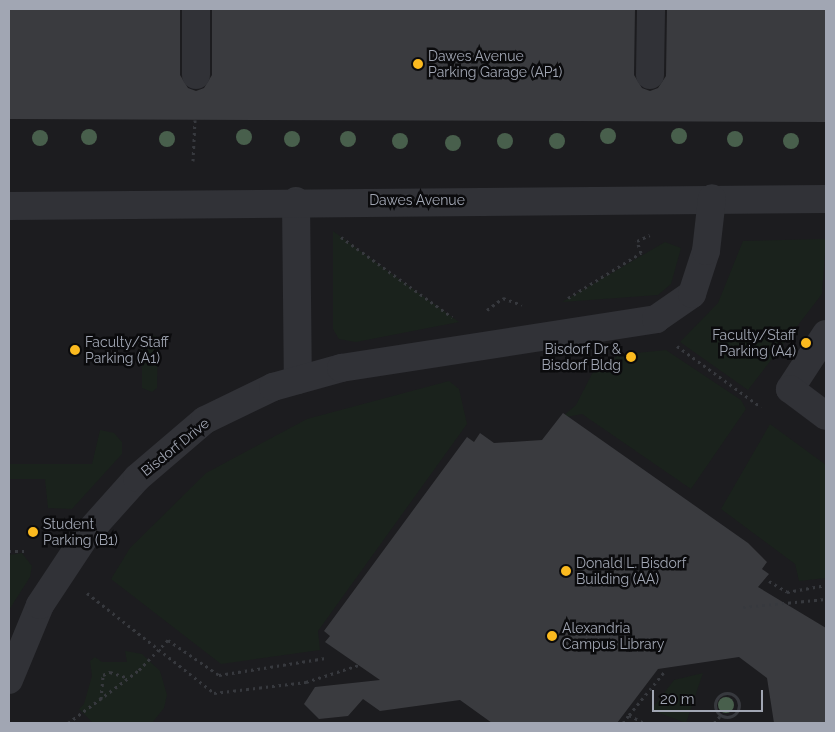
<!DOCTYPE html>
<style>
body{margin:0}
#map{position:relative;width:835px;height:732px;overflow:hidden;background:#101012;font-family:Raleway,sans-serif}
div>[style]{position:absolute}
.built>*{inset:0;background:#1c1c1f;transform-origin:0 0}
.green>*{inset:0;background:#1a221c}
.building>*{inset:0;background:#3a3b3f}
.path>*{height:3px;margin-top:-1.5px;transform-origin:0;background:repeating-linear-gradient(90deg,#37393e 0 2.5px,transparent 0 6.5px)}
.path>.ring{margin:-1.5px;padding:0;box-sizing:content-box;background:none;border:3px solid #37393e;border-radius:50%}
.minor>*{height:28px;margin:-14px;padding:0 14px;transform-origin:14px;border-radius:14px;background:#313237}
.trees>*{width:16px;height:16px;margin:-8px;border-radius:50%;background:#485f4c}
.dots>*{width:14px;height:14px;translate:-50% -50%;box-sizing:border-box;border:2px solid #0b0b0d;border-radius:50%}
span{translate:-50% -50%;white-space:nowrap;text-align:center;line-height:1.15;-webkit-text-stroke:5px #0b0b0d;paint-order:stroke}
.poi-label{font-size:14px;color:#a1a6b3}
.left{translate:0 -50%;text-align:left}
.right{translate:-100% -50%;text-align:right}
.street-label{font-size:14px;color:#a1a6b3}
.frame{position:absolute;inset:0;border:10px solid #a1a6b3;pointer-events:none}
.scale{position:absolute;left:652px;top:690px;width:111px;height:22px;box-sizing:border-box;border:2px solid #a1a6b3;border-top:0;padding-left:6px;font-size:15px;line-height:18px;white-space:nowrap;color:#a1a6b3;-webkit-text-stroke:4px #0b0b0d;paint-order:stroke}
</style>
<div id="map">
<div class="built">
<i style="left:9px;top:9px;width:817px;height:714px"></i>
</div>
<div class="green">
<i style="clip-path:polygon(333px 231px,375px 262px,459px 322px,356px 342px,339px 339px,333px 329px)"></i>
<i style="clip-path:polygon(826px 239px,822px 294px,748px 390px,680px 342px,718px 303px,743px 241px)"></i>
<i style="clip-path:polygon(665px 242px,681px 248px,671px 284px,658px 295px,562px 302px)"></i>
<i style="clip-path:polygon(150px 334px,158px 337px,157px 388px,152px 392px,142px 388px,142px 339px)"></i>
<i style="clip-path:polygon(666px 350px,741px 400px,746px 409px,691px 489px,582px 414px,561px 418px,576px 405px,597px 364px,611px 364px,617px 355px)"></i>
<i style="clip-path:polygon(449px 381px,459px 389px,467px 424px,318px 631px,320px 650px,221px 664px,111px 579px,130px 548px,206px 473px,307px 419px)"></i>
<i style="clip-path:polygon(770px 424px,826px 465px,826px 578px,799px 581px,795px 564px,721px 509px)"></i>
<i style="clip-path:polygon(100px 430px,114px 433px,122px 442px,122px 454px,72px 509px,48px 508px,45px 479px,9px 479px,9px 464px,92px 464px)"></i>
<i style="clip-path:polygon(22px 553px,32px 566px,30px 577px,9px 610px,9px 555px)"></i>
<i style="clip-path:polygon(125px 651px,142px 654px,160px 671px,167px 695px,164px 708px,152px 723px,93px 723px,79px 709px,84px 704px,92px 676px,90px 661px,95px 657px,102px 662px,127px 662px)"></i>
<i style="clip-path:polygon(703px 673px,686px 723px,651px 710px,674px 680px)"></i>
</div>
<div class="building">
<i style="clip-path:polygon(9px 9px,180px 9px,180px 75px,188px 88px,196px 91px,204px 88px,212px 75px,212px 9px,635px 9px,634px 75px,642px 88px,650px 91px,658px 88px,666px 76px,667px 9px,826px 9px,826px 122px,9px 119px)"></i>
<i style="clip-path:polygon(563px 413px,748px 543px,767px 562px,762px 569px,769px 574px,758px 587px,826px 628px,826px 723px,774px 723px,767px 678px,739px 657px,658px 669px,617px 723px,492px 723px,460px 700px,380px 711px,363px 699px,348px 716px,319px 719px,304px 704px,315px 687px,380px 680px,325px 642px,330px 636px,324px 631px,467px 437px,474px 442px,480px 433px,494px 443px,542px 440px)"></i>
</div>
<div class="path">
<i style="left:193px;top:161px;width:41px;rotate:-87.2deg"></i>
<i style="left:341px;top:237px;width:137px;rotate:35.8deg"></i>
<i style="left:568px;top:298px;width:86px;rotate:-31.7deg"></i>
<i style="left:641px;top:253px;width:13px;rotate:-108deg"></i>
<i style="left:637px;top:241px;width:14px;rotate:-25deg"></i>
<i style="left:487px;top:310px;width:20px;rotate:-37deg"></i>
<i style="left:503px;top:298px;width:20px;rotate:20deg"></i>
<i style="left:677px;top:346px;width:104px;rotate:36deg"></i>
<i style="left:9px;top:551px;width:16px"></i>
<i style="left:769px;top:581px;width:21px;rotate:31deg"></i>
<i style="left:787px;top:592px;width:40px;rotate:-10deg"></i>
<i style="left:87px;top:593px;width:162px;rotate:38.2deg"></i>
<i style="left:214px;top:693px;width:93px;rotate:-6.8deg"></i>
<i style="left:306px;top:682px;width:56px;rotate:-17.8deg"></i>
<i style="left:743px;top:607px;width:83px;rotate:-5.5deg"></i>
<i class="ring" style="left:715px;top:693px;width:21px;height:21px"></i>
<i style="left:101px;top:699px;width:24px;rotate:-85deg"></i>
<i style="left:103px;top:675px;width:8px;rotate:-23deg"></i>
<i style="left:110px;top:672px;width:19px;rotate:18deg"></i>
<i style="left:629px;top:715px;width:57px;rotate:-50.7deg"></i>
<i style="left:68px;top:723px;width:89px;rotate:-36.7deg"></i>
<i style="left:139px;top:670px;width:42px;rotate:-46deg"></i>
<i style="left:168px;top:640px;width:62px;rotate:34.5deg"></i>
<i style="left:219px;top:675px;width:108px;rotate:-9deg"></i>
<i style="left:623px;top:723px;width:10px;rotate:-53deg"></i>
<i style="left:629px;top:715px;width:17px;rotate:28deg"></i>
<i style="left:714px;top:723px;width:9px;rotate:-49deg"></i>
</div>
<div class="minor">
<i style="left:196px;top:9px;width:66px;rotate:90deg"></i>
<i style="left:650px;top:75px;width:66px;rotate:-89.1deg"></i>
<i style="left:296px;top:201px;width:179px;rotate:89.4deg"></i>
<i style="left:9px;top:206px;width:817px;rotate:-0.49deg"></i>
<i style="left:826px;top:334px;width:66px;rotate:123.2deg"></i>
<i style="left:790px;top:389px;width:45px;rotate:36.9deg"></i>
<i style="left:9px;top:680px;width:81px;rotate:-67.5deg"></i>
<i style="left:40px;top:605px;width:85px;rotate:-56.5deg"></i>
<i style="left:87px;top:534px;width:75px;rotate:-48.2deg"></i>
<i style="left:137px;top:478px;width:89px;rotate:-40.5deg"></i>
<i style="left:205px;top:420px;width:76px;rotate:-25.9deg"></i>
<i style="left:273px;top:387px;width:71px;rotate:-15.6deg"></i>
<i style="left:341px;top:368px;width:319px;rotate:-8.8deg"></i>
<i style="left:656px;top:319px;width:44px;rotate:-34.8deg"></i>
<i style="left:692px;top:294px;width:45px;rotate:-72deg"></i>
<i style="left:706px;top:251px;width:53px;rotate:-83.5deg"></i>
</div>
<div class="trees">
<i style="left:608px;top:136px"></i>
<i style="left:679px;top:136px"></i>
<i style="left:89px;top:137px"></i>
<i style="left:244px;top:137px"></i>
<i style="left:40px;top:138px"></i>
<i style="left:167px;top:139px"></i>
<i style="left:292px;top:139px"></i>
<i style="left:348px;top:139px"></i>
<i style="left:735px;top:139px"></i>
<i style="left:400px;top:141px"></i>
<i style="left:505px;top:141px"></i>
<i style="left:557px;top:141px"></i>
<i style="left:791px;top:141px"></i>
<i style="left:453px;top:143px"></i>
<i style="left:726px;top:705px"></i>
</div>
<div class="dots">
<i style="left:418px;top:64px;background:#fbba1f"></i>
<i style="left:806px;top:343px;background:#fbba1f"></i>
<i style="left:75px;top:350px;background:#fbba1f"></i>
<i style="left:631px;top:357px;background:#fbba1f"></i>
<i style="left:33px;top:532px;background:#fbba1f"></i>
<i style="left:566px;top:571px;background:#fbba1f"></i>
<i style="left:552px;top:636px;background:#fbba1f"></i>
</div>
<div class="poi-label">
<span class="left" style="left:428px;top:64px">Dawes Avenue<br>Parking Garage (AP1)</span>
<span class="right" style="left:796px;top:343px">Faculty/Staff<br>Parking (A4)</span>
<span class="left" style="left:85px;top:350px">Faculty/Staff<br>Parking (A1)</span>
<span class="right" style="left:621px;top:357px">Bisdorf Dr &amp;<br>Bisdorf Bldg</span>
<span class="left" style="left:43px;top:532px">Student<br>Parking (B1)</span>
<span class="left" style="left:576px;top:571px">Donald L. Bisdorf<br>Building (AA)</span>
<span class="left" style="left:562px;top:636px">Alexandria<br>Campus Library</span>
</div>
<div class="street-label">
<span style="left:417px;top:200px">Dawes Avenue</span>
<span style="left:175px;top:447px;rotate:-39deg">Bisdorf Drive</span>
</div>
<div class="frame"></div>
<div class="scale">20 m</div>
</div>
